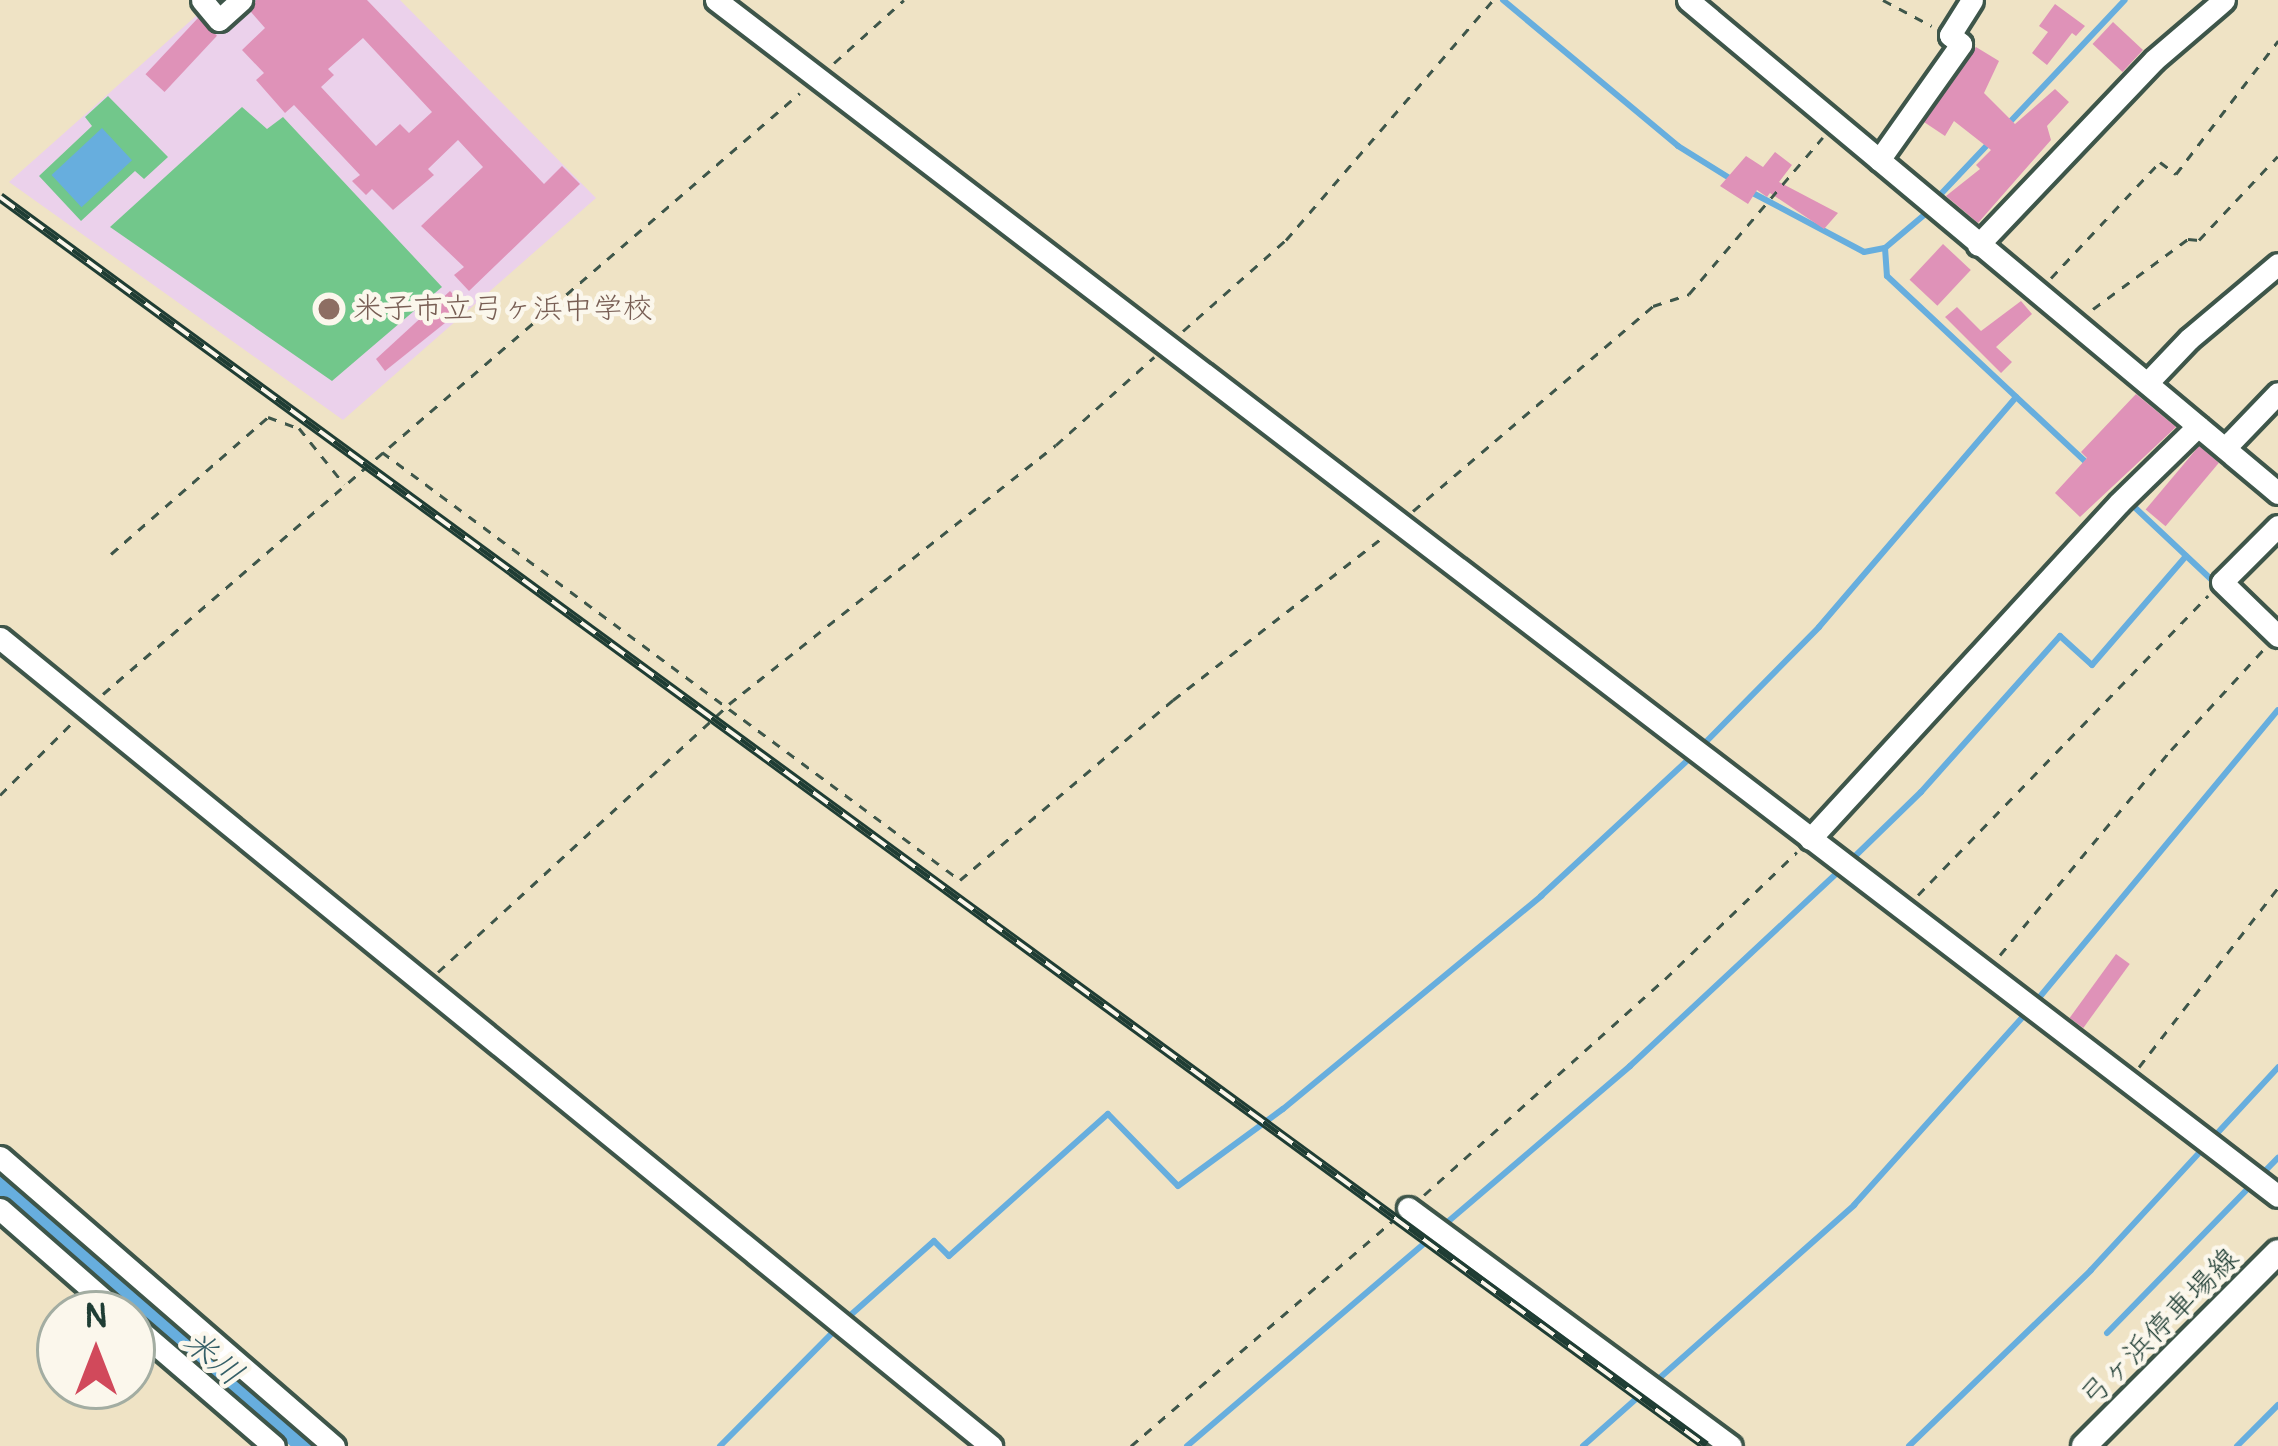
<!DOCTYPE html>
<meta charset="utf-8">
<style>
body{margin:0}
#map{position:relative;width:2278px;height:1446px;overflow:hidden;background:#efe3c5;font-family:Pangolin,"Klee One",sans-serif}
div>[style]{position:absolute}
.built>*{inset:0;background:#ebd1eb}
.green>*{inset:0;background:#72c78b}
.water>*{inset:0;background:#67aede;transform-origin:0 0}
.stream>*{height:6px;margin:-3px;padding:0 3px;transform-origin:3px;border-radius:3px;background:#67aede}
.river>*{height:33px;margin:-16.5px;padding:0 16.5px;transform-origin:16.5px;border-radius:16.5px;background:#67aede}
.building>*{inset:0;background:#df92b8;transform-origin:0 0}
.path>*{height:3px;margin-top:-1.5px;transform-origin:0;background:repeating-linear-gradient(90deg,#3e564a 0 9px,transparent 0 18px)}
.roads{filter:drop-shadow(3px 0 #3e564a) drop-shadow(-3px 0 #3e564a) drop-shadow(0 3px #3e564a) drop-shadow(0 -3px #3e564a)}
.minor>*{height:21px;margin:-10.5px;padding:0 10.5px;transform-origin:10.5px;border-radius:10.5px;background:#fff}
.major>*{height:24px;margin:-12px;padding:0 12px;transform-origin:12px;border-radius:12px;background:#fff}
.rail>*{height:10px;margin-top:-5px;transform-origin:0;background:repeating-linear-gradient(90deg,#fbf7ec 0 18px,#1f3d34 0 36px);box-sizing:border-box;border-block:3px solid #1f3d34}
.dots>*{width:33px;height:33px;translate:-50% -50%;box-sizing:border-box;border:6px solid #fbf7ec;border-radius:50%}
span{translate:-50% -50%;white-space:nowrap;text-align:center;line-height:1.15;-webkit-text-stroke:9px #fbf7ec;paint-order:stroke}
.education-label{font-size:30px;color:#785e54}
.left{translate:0 -50%;text-align:left}
.street-label{font-size:30px;color:#1f3d34}
.water-label{font-size:33px;color:#355f67;font-style:italic}
.north{position:absolute;left:36px;top:1290px;width:120px;height:120px;box-sizing:border-box;background:#fbf7ec;border:3px solid #a3ada2;border-radius:50%;rotate:0deg;font-size:33px;font-weight:700;line-height:48px;text-align:center;color:#1f3d34}
.north::after{content:'';display:block;margin:auto;width:42px;height:54px;background:#d1495b;clip-path:polygon(50% 0,100% 100%,50% 72%,0 100%)}
</style>
<div id="map">
<div class="built">
<i style="clip-path:polygon(214px 0,400px 0,596px 198px,343px 420px,9px 182px)"></i>
</div>
<div class="green">
<i style="clip-path:polygon(108px 96px,168px 157px,144px 179px,135px 171px,81px 221px,39px 176px,92px 126px,85px 117px)"></i>
<i style="clip-path:polygon(242px 107px,267px 129px,283px 117px,442px 287px,332px 381px,110px 227px)"></i>
</div>
<div class="water">
<i style="left:102px;top:128px;width:44px;height:69px;rotate:47deg"></i>
</div>
<div class="stream">
<i style="left:1503px;top:0;width:228px;rotate:39.8deg"></i>
<i style="left:1678px;top:146px;width:62px;rotate:31.9deg"></i>
<i style="left:2008px;top:124px;width:170px;rotate:-46.7deg"></i>
<i style="left:1747px;top:190px;width:132px;rotate:27.9deg"></i>
<i style="left:1864px;top:252px;width:21px;rotate:-11deg"></i>
<i style="left:1885px;top:248px;width:50px;rotate:-40.1deg"></i>
<i style="left:1939px;top:196px;width:74px;rotate:-46.6deg"></i>
<i style="left:1885px;top:248px;width:28px;rotate:86deg"></i>
<i style="left:1887px;top:276px;width:275px;rotate:43.1deg"></i>
<i style="left:2128px;top:501px;width:120px;rotate:43.3deg"></i>
<i style="left:1850px;top:861px;width:99px;rotate:-44.2deg"></i>
<i style="left:1921px;top:792px;width:209px;rotate:-48.3deg"></i>
<i style="left:2060px;top:636px;width:43px;rotate:42.2deg"></i>
<i style="left:2092px;top:665px;width:144px;rotate:-49.2deg"></i>
<i style="left:1444px;top:1225px;width:245px;rotate:-40.5deg"></i>
<i style="left:1630px;top:1066px;width:287px;rotate:-43deg"></i>
<i style="left:845px;top:1320px;width:119px;rotate:-41.6deg"></i>
<i style="left:934px;top:1241px;width:21px;rotate:45deg"></i>
<i style="left:949px;top:1256px;width:213px;rotate:-41.8deg"></i>
<i style="left:1108px;top:1114px;width:100px;rotate:45.8deg"></i>
<i style="left:1178px;top:1186px;width:130px;rotate:-36.3deg"></i>
<i style="left:1283px;top:1109px;width:335px;rotate:-39.5deg"></i>
<i style="left:1541px;top:896px;width:206px;rotate:-42.8deg"></i>
<i style="left:1692px;top:756px;width:181px;rotate:-45.4deg"></i>
<i style="left:1819px;top:627px;width:303px;rotate:-49.4deg"></i>
<i style="left:2107px;top:1333px;width:245px;rotate:-45.7deg"></i>
<i style="left:720px;top:1446px;width:165px;rotate:-45.2deg"></i>
<i style="left:1187px;top:1446px;width:325px;rotate:-40.5deg"></i>
<i style="left:1583px;top:1446px;width:363px;rotate:-41.6deg"></i>
<i style="left:1854px;top:1205px;width:261px;rotate:-48.1deg"></i>
<i style="left:2028px;top:1011px;width:391px;rotate:-50.3deg"></i>
<i style="left:1909px;top:1446px;width:253px;rotate:-44deg"></i>
<i style="left:2091px;top:1270px;width:276px;rotate:-47.3deg"></i>
<i style="left:2237px;top:1446px;width:58px;rotate:-45deg"></i>
</div>
<div class="river">
<i style="left:0;top:1177px;width:415px;rotate:40.4deg"></i>
</div>
<div class="building">
<i style="clip-path:polygon(evenodd,256px 0,367px 0,544px 184px,562px 166px,580px 184px,469px 291px,454px 275px,464px 267px,421px 226px,483px 167px,458px 140px,428px 169px,434px 175px,393px 210px,372px 189px,366px 195px,352px 181px,360px 175px,294px 105px,285px 113px,256px 80px,264px 73px,242px 50px,265px 28px,251px 12px,256px 0,363px 38px,432px 112px,409px 133px,400px 124px,376px 146px,321px 87px,334px 75px,328px 69px,363px 38px)"></i>
<i style="clip-path:polygon(2055px 4px,2085px 26px,2076px 36px,2072px 33px,2047px 65px,2032px 53px,2048px 32px,2039px 26px)"></i>
<i style="left:198px;top:18px;width:26px;height:77px;rotate:43deg"></i>
<i style="left:2113px;top:22px;width:41px;height:30px;rotate:43deg"></i>
<i style="clip-path:polygon(1976px 47px,1999px 61px,1984px 93px,2015px 124px,2055px 89px,2069px 102px,2047px 126px,2051px 140px,1978px 223px,1946px 196px,1980px 169px,1976px 165px,1991px 150px,1954px 121px,1945px 136px,1924px 122px)"></i>
<i style="clip-path:polygon(1775px 152px,1792px 165px,1779px 182px,1838px 213px,1824px 229px,1770px 193px,1767px 197px,1757px 190px,1748px 204px,1720px 186px,1746px 156px,1763px 167px)"></i>
<i style="left:1943px;top:244px;width:38px;height:49px;rotate:43deg"></i>
<i style="clip-path:polygon(450px 291px,465px 307px,385px 371px,376px 359px)"></i>
<i style="clip-path:polygon(2021px 301px,2032px 314px,1996px 347px,2012px 362px,2001px 373px,1945px 317px,1957px 307px,1981px 331px)"></i>
<i style="clip-path:polygon(2136px 394px,2176px 427px,2080px 517px,2055px 493px,2087px 458px,2081px 452px)"></i>
<i style="left:2199px;top:446px;width:26px;height:83px;rotate:40deg"></i>
<i style="left:2116px;top:954px;width:17px;height:79px;rotate:36deg"></i>
</div>
<div class="path">
<i style="left:1883px;top:0;width:55px;rotate:28deg"></i>
<i style="left:834px;top:63px;width:94px;rotate:-42deg"></i>
<i style="left:2051px;top:278px;width:159px;rotate:-46.8deg"></i>
<i style="left:2160px;top:162px;width:20px;rotate:37deg"></i>
<i style="left:2176px;top:174px;width:168px;rotate:-52.5deg"></i>
<i style="left:2093px;top:309px;width:118px;rotate:-36.4deg"></i>
<i style="left:2188px;top:239px;width:11px;rotate:5deg"></i>
<i style="left:2199px;top:240px;width:115px;rotate:-46.8deg"></i>
<i style="left:1183px;top:331px;width:137px;rotate:-41.5deg"></i>
<i style="left:1286px;top:240px;width:317px;rotate:-49.2deg"></i>
<i style="left:382px;top:452px;width:719px;rotate:36.52deg"></i>
<i style="left:960px;top:880px;width:279px;rotate:-40.2deg"></i>
<i style="left:1173px;top:700px;width:266px;rotate:-37.8deg"></i>
<i style="left:1413px;top:511px;width:316px;rotate:-40.5deg"></i>
<i style="left:1653px;top:306px;width:38px;rotate:-18deg"></i>
<i style="left:1689px;top:294px;width:206px;rotate:-49.5deg"></i>
<i style="left:111px;top:554px;width:208px;rotate:-41.1deg"></i>
<i style="left:268px;top:417px;width:33px;rotate:20deg"></i>
<i style="left:299px;top:428px;width:72px;rotate:51.2deg"></i>
<i style="left:103px;top:694px;width:920px;rotate:-40.77deg"></i>
<i style="left:0;top:795px;width:105px;rotate:-45deg"></i>
<i style="left:1918px;top:895px;width:417px;rotate:-45.9deg"></i>
<i style="left:2000px;top:955px;width:267px;rotate:-50.2deg"></i>
<i style="left:2171px;top:750px;width:137px;rotate:-47.4deg"></i>
<i style="left:438px;top:972px;width:396px;rotate:-42.6deg"></i>
<i style="left:729px;top:704px;width:417px;rotate:-38.4deg"></i>
<i style="left:1056px;top:445px;width:132px;rotate:-41.9deg"></i>
<i style="left:2139px;top:1067px;width:227px;rotate:-52.2deg"></i>
<i style="left:1424px;top:1195px;width:324px;rotate:-41.9deg"></i>
<i style="left:1665px;top:979px;width:183px;rotate:-43.9deg"></i>
<i style="left:1131px;top:1446px;width:347px;rotate:-40.7deg"></i>
</div>
<div class="roads">
<div class="minor">
<i style="left:202px;top:0;width:26px;rotate:50deg"></i>
<i style="left:219px;top:20px;width:30px;rotate:-42deg"></i>
<i style="left:716px;top:0;width:1967px;rotate:37.44deg"></i>
<i style="left:1688px;top:0;width:769px;rotate:39.88deg"></i>
<i style="left:1879px;top:160px;width:142px;rotate:-54.7deg"></i>
<i style="left:1961px;top:44px;width:14px;rotate:-141deg"></i>
<i style="left:1950px;top:35px;width:41px;rotate:-57.8deg"></i>
<i style="left:1978px;top:245px;width:255px;rotate:-46.4deg"></i>
<i style="left:2154px;top:60px;width:92px;rotate:-40.6deg"></i>
<i style="left:2149px;top:381px;width:58px;rotate:-46.4deg"></i>
<i style="left:2189px;top:339px;width:116px;rotate:-40.1deg"></i>
<i style="left:2225px;top:448px;width:76px;rotate:-46.1deg"></i>
<i style="left:2278px;top:526px;width:79px;rotate:135deg"></i>
<i style="left:2222px;top:582px;width:78px;rotate:44deg"></i>
<i style="left:0;top:638px;width:1279px;rotate:39.19deg"></i>
<i style="left:1810px;top:839px;width:456px;rotate:-47.4deg"></i>
<i style="left:2119px;top:503px;width:110px;rotate:-44.3deg"></i>
<i style="left:0;top:1157px;width:442px;rotate:40.9deg"></i>
<i style="left:1408px;top:1208px;width:401px;rotate:36.4deg"></i>
<i style="left:0;top:1209px;width:159px;rotate:41.2deg"></i>
<i style="left:132px;top:1324px;width:187px;rotate:40.7deg"></i>
</div>
<div class="major">
<i style="left:2084px;top:1446px;width:274px;rotate:-45deg"></i>
</div>
</div>
<div class="rail">
<i style="left:0;top:197px;width:2114px;rotate:36.21deg"></i>
</div>
<div class="dots">
<i style="left:329px;top:309px;background:#8d6e63"></i>
</div>
<div class="education-label">
<span class="left" style="left:353px;top:309px">米子市立弓ヶ浜中学校</span>
</div>
<div class="street-label">
<span style="left:2160px;top:1328px;rotate:-45deg">弓ヶ浜停車場線</span>
</div>
<div class="water-label">
<span style="left:213px;top:1358px;rotate:40deg">米川</span>
</div>
<div class="north">N</div>
</div>
